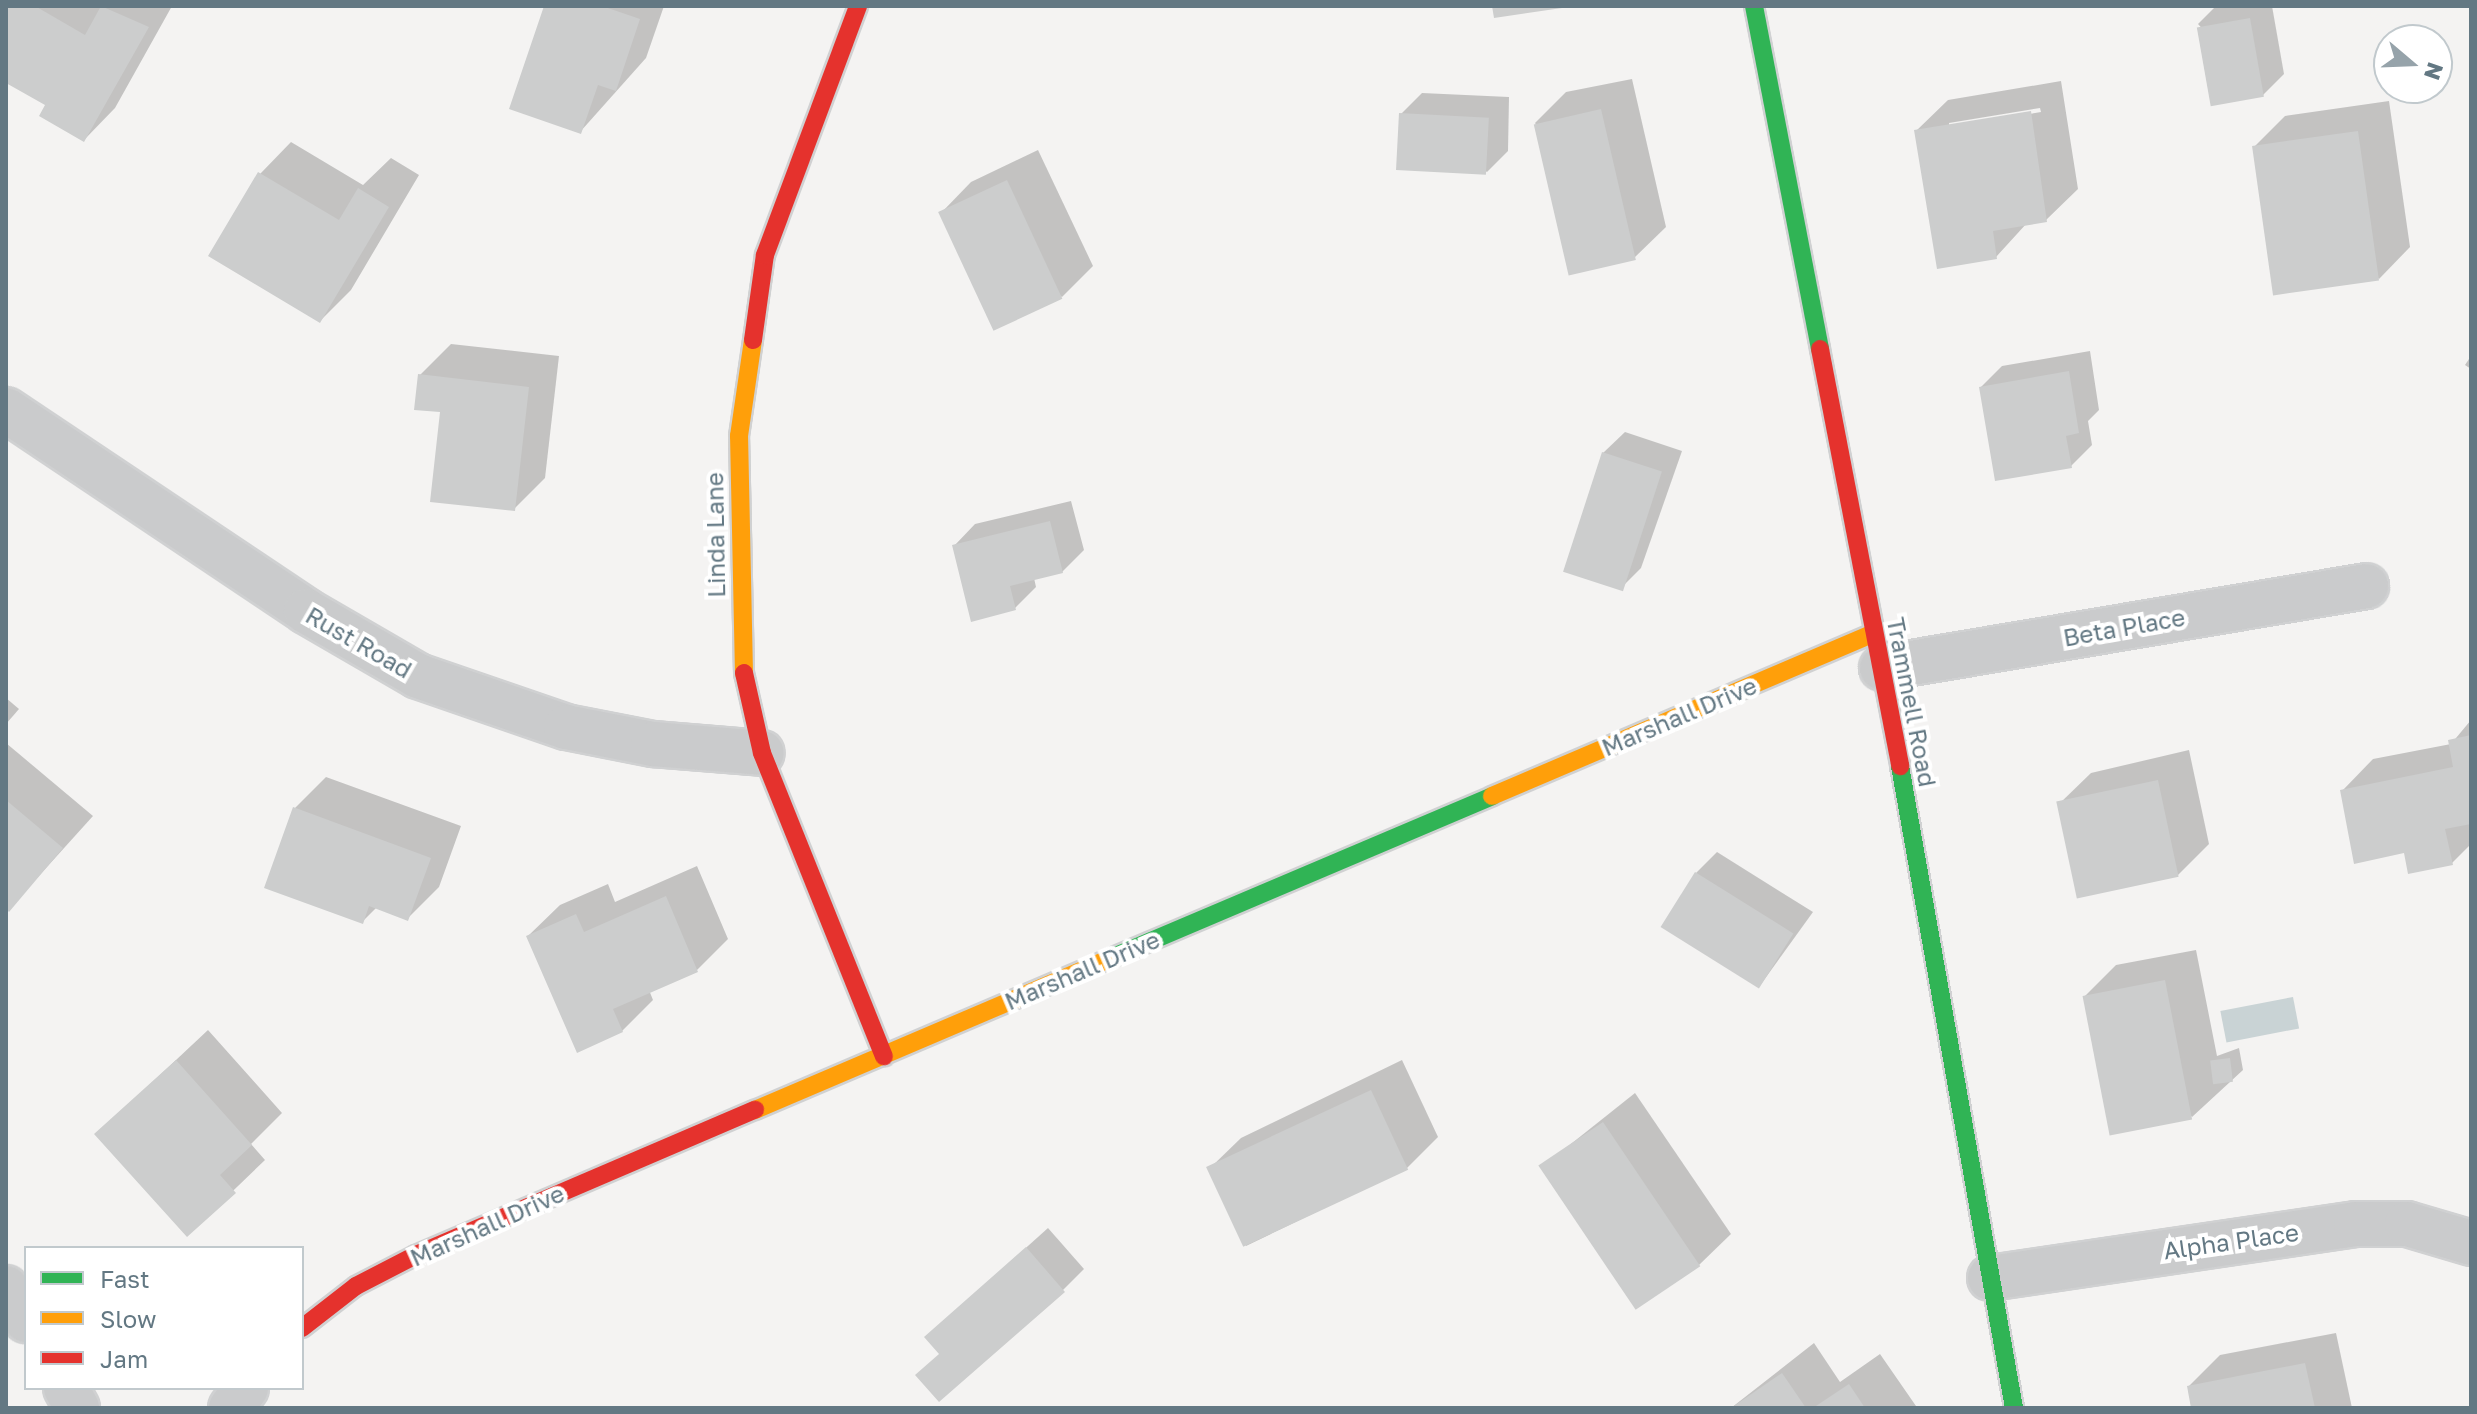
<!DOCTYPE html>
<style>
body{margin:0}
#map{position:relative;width:2477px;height:1414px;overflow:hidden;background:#f4f3f2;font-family:"Golos Text",sans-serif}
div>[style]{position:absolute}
.water>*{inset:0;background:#c9d3d5;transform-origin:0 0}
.shadow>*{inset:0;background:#0003}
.building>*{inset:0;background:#cccdcd;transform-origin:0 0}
.roads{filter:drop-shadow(2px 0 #d0d1d2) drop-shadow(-2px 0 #d0d1d2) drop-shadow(0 2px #d0d1d2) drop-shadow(0 -2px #d0d1d2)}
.street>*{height:44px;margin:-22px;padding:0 22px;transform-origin:22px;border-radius:22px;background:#cacbcc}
.fast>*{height:18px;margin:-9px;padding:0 9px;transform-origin:9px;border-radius:9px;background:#30b455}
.slow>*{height:18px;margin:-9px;padding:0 9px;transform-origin:9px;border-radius:9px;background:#ff9f0a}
.jam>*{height:18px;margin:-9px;padding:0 9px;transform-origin:9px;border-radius:9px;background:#e5322d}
span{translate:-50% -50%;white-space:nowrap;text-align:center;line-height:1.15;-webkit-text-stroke:8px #fff;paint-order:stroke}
.street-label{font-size:24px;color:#637883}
.frame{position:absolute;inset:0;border:8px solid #637883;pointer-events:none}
.legend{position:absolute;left:24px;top:1246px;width:280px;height:144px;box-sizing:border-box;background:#fff;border:2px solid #c1c9cd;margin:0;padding:10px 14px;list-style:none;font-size:24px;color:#637883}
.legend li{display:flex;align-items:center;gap:16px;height:40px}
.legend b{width:40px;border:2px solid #c1c9cd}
.north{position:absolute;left:2373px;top:24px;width:80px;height:80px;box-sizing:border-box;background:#fff;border:2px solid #c1c9cd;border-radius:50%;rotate:109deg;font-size:22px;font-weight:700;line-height:32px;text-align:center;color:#637883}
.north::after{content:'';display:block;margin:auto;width:28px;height:36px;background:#96a3aa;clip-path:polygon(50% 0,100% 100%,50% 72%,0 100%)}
</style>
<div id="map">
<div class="water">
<i style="left:2293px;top:997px;width:32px;height:74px;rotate:79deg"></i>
</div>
<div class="shadow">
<i style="clip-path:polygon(6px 6px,172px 6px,115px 108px,84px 140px,48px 104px,6px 80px)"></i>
<i style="clip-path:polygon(546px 6px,664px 6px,646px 58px,580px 132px)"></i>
<i style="clip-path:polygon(2216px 6px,2272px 6px,2284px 74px,2263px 95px,2198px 24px)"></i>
<i style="clip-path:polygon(1632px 79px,1666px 227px,1634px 258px,1535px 123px,1566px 92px)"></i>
<i style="clip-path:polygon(evenodd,2061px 81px,2078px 189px,2046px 220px,2027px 223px,1996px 257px,1916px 131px,1948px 100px,2061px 81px,2040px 108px,2041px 112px,1949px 127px,1949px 123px,2040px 108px)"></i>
<i style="clip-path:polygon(1422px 93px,1509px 97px,1508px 151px,1487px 172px,1401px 114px)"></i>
<i style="clip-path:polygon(2389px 101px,2410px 247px,2379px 279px,2254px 147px,2285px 116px)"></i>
<i style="clip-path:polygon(291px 142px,363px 185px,391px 158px,419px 175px,351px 290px,320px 321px,260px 174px)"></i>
<i style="clip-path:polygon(1038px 150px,1093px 266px,1062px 297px,940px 214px,971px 182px)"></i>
<i style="clip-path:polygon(451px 344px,559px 356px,545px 478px,514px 509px,420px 375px)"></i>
<i style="clip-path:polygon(2090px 351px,2099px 410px,2088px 421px,2092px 445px,2071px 466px,1981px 387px,2002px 366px)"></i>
<i style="clip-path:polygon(2471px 356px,2471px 369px,2465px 365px)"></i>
<i style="clip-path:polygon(1625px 432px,1682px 451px,1641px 568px,1620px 589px,1603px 453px)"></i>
<i style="clip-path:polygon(1071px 501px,1084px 550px,1062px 572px,1034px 578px,1036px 587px,1015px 608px,954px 546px,975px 524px)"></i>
<i style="clip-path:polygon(6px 698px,19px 709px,6px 724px)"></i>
<i style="clip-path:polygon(2471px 720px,2471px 844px,2452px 863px,2406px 851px,2342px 791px,2373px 759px,2451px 744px)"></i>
<i style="clip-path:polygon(6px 743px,93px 816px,9px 909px,6px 907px)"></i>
<i style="clip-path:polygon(2189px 750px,2209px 844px,2178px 875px,2059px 804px,2091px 773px)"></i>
<i style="clip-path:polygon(326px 777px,461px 826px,439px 887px,408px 918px,377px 907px,362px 922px,295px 808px)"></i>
<i style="clip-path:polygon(1717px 852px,1813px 912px,1759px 987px,1696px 873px)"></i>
<i style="clip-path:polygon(697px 866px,728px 939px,697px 970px,649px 990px,653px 1000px,622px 1031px,528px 936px,560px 905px,608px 884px,615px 902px)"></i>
<i style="clip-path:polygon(2196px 950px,2217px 1056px,2239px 1048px,2243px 1070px,2192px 1117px,2085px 996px,2116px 965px)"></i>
<i style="clip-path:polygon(208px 1030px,282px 1113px,251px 1144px,265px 1160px,188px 1234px,97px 1134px)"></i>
<i style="clip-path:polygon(1402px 1060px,1438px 1137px,1407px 1168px,1246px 1246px,1209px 1169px,1241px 1138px)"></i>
<i style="clip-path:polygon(1635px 1093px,1731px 1234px,1699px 1265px,1542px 1167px)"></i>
<i style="clip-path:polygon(1048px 1228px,1084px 1269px,1063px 1290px,941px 1353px,927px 1337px)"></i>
<i style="clip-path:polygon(2336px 1333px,2352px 1408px,2193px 1408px,2189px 1386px,2220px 1355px)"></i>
<i style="clip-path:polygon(1814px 1343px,1840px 1382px,1880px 1354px,1916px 1406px,1731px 1408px)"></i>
</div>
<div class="building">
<i style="clip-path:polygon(6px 6px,35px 6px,85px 35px,101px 6px,149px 27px,84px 142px,39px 116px,45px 105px,6px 83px)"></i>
<i style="clip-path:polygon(544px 6px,602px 6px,640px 19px,616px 91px,598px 85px,581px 134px,509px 109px)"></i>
<i style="clip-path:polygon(1492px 6px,1562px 6px,1562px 8px,1494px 18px)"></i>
<i style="left:2250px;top:18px;width:80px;height:54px;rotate:80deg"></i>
<i style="left:1601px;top:109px;width:155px;height:69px;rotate:77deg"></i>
<i style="clip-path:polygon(2031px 111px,2047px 222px,1993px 231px,1997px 259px,1937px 269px,1914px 130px)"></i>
<i style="left:1399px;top:113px;width:90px;height:57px;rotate:3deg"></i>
<i style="left:2358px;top:131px;width:151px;height:107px;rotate:82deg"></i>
<i style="clip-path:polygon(258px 172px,339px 220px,358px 188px,389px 207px,320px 323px,208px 256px)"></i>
<i style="left:1007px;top:180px;width:131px;height:76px;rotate:65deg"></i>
<i style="clip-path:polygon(2069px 371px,2079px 433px,2066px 436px,2072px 468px,1995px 481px,1979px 387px)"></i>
<i style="clip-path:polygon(418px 374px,529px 387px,515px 511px,430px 502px,440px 412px,414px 410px)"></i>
<i style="left:1602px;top:452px;width:63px;height:126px;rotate:18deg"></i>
<i style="clip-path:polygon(1050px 521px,1063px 573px,1010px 586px,1016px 610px,971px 622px,952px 545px)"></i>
<i style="clip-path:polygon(2471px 735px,2471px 824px,2445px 829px,2453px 865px,2408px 874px,2404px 853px,2354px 864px,2340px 790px,2453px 767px,2448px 740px)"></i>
<i style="left:2158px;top:780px;width:99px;height:104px;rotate:78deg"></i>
<i style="clip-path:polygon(6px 800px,63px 848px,9px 912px,6px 909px)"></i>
<i style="clip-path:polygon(293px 807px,431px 858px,408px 921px,369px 906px,363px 924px,264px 888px)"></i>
<i style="left:1695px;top:872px;width:116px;height:65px;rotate:32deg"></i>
<i style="clip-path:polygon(666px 896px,698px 972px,613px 1009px,623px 1032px,577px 1053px,526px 936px,576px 914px,584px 932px)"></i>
<i style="left:2165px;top:980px;width:142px;height:84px;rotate:79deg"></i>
<i style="left:2230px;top:1058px;width:24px;height:20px;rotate:83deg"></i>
<i style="clip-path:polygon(176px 1060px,252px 1145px,220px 1175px,236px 1193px,187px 1237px,94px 1134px)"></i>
<i style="left:1371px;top:1090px;width:88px;height:182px;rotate:65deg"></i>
<i style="left:1603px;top:1122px;width:174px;height:78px;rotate:56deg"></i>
<i style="clip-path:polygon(1026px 1247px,1065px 1292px,939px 1402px,915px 1375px,939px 1354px,924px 1337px)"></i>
<i style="clip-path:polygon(2305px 1363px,2315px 1408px,2191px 1408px,2187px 1386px)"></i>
<i style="clip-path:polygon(1782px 1373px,1806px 1408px,1731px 1408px)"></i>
<i style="clip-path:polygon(1849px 1384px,1865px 1408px,1813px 1408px)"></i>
</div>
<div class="roads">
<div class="street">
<i style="left:6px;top:410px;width:361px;rotate:33.8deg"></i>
<i style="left:306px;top:611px;width:129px;rotate:30.1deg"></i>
<i style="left:418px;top:676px;width:157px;rotate:19deg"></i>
<i style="left:566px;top:727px;width:89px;rotate:11.1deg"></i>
<i style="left:653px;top:744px;width:109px;rotate:4.7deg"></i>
<i style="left:1882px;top:668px;width:491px;rotate:-9.6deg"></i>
<i style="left:1990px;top:1278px;width:370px;rotate:-8.4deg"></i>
<i style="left:2356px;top:1224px;width:51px"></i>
<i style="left:2407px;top:1224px;width:67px;rotate:16.5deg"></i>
<i style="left:6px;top:1288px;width:38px;rotate:58deg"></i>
<i style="left:66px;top:1388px;width:23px;rotate:61deg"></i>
<i style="left:231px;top:1408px;width:25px;rotate:-53deg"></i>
</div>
<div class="fast">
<i style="left:1754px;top:6px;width:349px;rotate:79.1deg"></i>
<i style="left:1900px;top:766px;width:652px;rotate:79.93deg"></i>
<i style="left:1111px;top:958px;width:414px;rotate:-23deg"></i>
</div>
<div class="slow">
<i style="left:744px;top:673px;width:237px;rotate:-91.2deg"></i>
<i style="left:739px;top:436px;width:97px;rotate:-81.7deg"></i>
<i style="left:1492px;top:796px;width:415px;rotate:-23.1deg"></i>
<i style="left:755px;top:1110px;width:387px;rotate:-23.1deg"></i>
</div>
<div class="jam">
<i style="left:753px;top:340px;width:86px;rotate:-82deg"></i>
<i style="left:765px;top:255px;width:266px;rotate:-69.5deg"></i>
<i style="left:1820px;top:349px;width:425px;rotate:79.1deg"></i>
<i style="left:744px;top:673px;width:82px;rotate:77.3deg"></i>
<i style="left:762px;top:753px;width:327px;rotate:68.1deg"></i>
<i style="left:302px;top:1328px;width:68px;rotate:-37.9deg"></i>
<i style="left:356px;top:1286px;width:68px;rotate:-27.3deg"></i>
<i style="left:416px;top:1255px;width:369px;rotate:-23.2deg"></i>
</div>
</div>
<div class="street-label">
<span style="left:715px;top:535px;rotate:-91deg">Linda Lane</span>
<span style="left:2124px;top:627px;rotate:-10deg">Beta Place</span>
<span style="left:359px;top:642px;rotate:30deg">Rust Road</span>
<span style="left:1912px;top:702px;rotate:79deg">Trammell Road</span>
<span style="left:1679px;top:716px;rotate:-23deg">Marshall Drive</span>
<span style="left:1082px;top:970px;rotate:-23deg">Marshall Drive</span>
<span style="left:487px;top:1225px;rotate:-24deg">Marshall Drive</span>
<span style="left:2231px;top:1241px;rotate:-8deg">Alpha Place</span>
</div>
<div class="frame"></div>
<ul class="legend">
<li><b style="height:10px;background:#30b455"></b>Fast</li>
<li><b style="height:10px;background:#ff9f0a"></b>Slow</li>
<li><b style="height:10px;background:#e5322d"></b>Jam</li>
</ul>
<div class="north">N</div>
</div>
